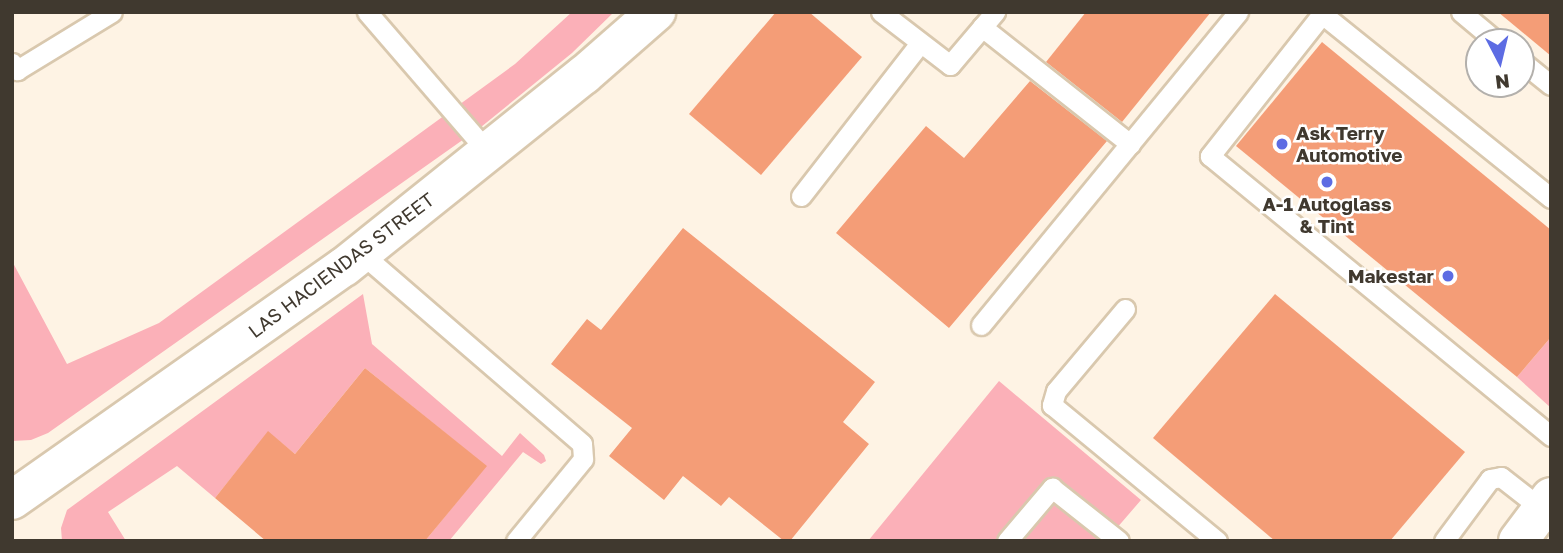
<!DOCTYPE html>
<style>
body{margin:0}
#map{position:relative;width:1563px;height:553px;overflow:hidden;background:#fef3e4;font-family:"Golos Text",sans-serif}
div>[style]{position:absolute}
.green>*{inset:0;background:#fbb0b8}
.building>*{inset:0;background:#f49d77}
.roads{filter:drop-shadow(2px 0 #d9c8ae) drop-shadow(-2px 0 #d9c8ae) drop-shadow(0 2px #d9c8ae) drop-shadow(0 -2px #d9c8ae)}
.lane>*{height:19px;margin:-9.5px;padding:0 9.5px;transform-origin:9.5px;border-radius:9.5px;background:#fff}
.street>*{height:38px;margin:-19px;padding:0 19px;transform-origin:19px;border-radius:19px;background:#fff}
.secondary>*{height:38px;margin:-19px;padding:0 19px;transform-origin:19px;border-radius:19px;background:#fff}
.dots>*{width:19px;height:19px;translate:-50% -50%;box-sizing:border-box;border:4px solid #fff;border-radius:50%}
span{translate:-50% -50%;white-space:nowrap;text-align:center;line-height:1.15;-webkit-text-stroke:5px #fff;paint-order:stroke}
.poi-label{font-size:19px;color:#40392f;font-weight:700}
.left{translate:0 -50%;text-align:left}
.right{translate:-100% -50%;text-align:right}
.street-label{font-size:19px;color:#40392f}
.frame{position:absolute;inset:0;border:14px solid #40392f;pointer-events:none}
.north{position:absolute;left:1465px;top:28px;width:70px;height:70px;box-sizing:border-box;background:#fff;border:2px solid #b3b0ac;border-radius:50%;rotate:173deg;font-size:19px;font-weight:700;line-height:28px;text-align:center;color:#40392f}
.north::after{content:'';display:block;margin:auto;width:24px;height:32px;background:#5d6ce3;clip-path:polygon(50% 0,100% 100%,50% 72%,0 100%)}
</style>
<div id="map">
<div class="green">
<i style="clip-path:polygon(572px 12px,614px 12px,572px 53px,481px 127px,48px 433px,31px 440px,12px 441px,12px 261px,67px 364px,159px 323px,515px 64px)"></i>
<i style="clip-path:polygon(363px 294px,372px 344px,502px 456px,520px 433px,544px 455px,546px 461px,541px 464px,523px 452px,449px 541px,425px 541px,486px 466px,365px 368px,295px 454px,268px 432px,215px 498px,177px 466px,108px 512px,126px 541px,62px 541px,61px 528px,67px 510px)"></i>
<i style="clip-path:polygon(1551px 337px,1551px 408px,1517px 377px)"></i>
<i style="clip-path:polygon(999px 381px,1141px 500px,1116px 529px,1129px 541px,868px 541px)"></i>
</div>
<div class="building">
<i style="clip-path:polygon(776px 12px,809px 12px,862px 57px,761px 175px,689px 114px)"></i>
<i style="clip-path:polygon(1086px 12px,1211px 12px,1122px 122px,1046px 62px)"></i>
<i style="clip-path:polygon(1498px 12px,1551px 12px,1551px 56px)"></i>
<i style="clip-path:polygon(1322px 42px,1551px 230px,1551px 337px,1517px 377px,1236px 146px)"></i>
<i style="clip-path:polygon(1030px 81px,1107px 141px,949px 328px,836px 233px,926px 126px,964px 158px)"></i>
<i style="clip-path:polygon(683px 228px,875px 382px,843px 422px,869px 444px,790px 541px,784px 541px,729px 497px,721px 506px,683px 476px,664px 500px,609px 456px,632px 428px,551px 364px,587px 319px,601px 330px)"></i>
<i style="clip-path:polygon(1275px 294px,1465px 452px,1390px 541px,1275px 541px,1153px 438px)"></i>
<i style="clip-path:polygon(365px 368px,487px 466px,425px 541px,266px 541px,215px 498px,268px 431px,295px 454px)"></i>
</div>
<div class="roads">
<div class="lane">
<i style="left:367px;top:12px;width:185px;rotate:49.2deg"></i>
<i style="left:881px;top:12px;width:87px;rotate:37.5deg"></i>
<i style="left:950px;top:65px;width:70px;rotate:-49.7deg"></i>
<i style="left:1461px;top:12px;width:47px;rotate:39.8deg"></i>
<i style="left:982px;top:27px;width:189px;rotate:38.3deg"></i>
<i style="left:1521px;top:61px;width:38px;rotate:39deg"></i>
<i style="left:12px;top:63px;width:9px;rotate:54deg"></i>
<i style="left:17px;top:70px;width:111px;rotate:-31.4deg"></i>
<i style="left:801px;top:196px;width:194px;rotate:-52.1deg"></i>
<i style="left:1551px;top:198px;width:294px;rotate:-141.2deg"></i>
<i style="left:1322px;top:14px;width:181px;rotate:128.3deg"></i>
<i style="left:1210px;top:156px;width:441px;rotate:39.4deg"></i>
<i style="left:361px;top:253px;width:292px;rotate:40.8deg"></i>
<i style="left:582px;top:444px;width:15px;rotate:86deg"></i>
<i style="left:583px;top:459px;width:106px;rotate:129.3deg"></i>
<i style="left:1125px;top:309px;width:107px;rotate:130.1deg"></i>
<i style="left:1056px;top:391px;width:15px;rotate:106deg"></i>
<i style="left:1052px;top:405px;width:214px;rotate:39.5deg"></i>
<i style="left:981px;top:325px;width:405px;rotate:-50.6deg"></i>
<i style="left:1007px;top:541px;width:70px;rotate:-49.7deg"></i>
<i style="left:1052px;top:488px;width:85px;rotate:38.3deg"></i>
<i style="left:1444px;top:541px;width:77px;rotate:-53.4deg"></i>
<i style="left:1490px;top:479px;width:11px;rotate:-10deg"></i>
<i style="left:1501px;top:477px;width:52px;rotate:38deg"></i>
</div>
<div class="street">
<i style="left:12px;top:500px;width:406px;rotate:-35.1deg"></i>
<i style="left:344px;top:267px;width:307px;rotate:-38.7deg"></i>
<i style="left:584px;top:75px;width:96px;rotate:-41.2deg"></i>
</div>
<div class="secondary">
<i style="left:1518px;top:541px;width:55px;rotate:-53.1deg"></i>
</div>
</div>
<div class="dots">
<i style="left:1282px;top:144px;background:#5d6ce3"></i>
<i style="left:1327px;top:182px;background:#5d6ce3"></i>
<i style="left:1448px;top:276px;background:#5d6ce3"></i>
</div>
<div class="poi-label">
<span class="left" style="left:1296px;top:144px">Ask Terry<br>Automotive</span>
<span style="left:1327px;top:215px">A-1 Autoglass<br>&amp; Tint</span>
<span class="right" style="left:1434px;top:276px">Makestar</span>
</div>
<div class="street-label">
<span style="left:341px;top:265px;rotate:-37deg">LAS HACIENDAS STREET</span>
</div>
<div class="frame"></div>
<div class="north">N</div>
</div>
